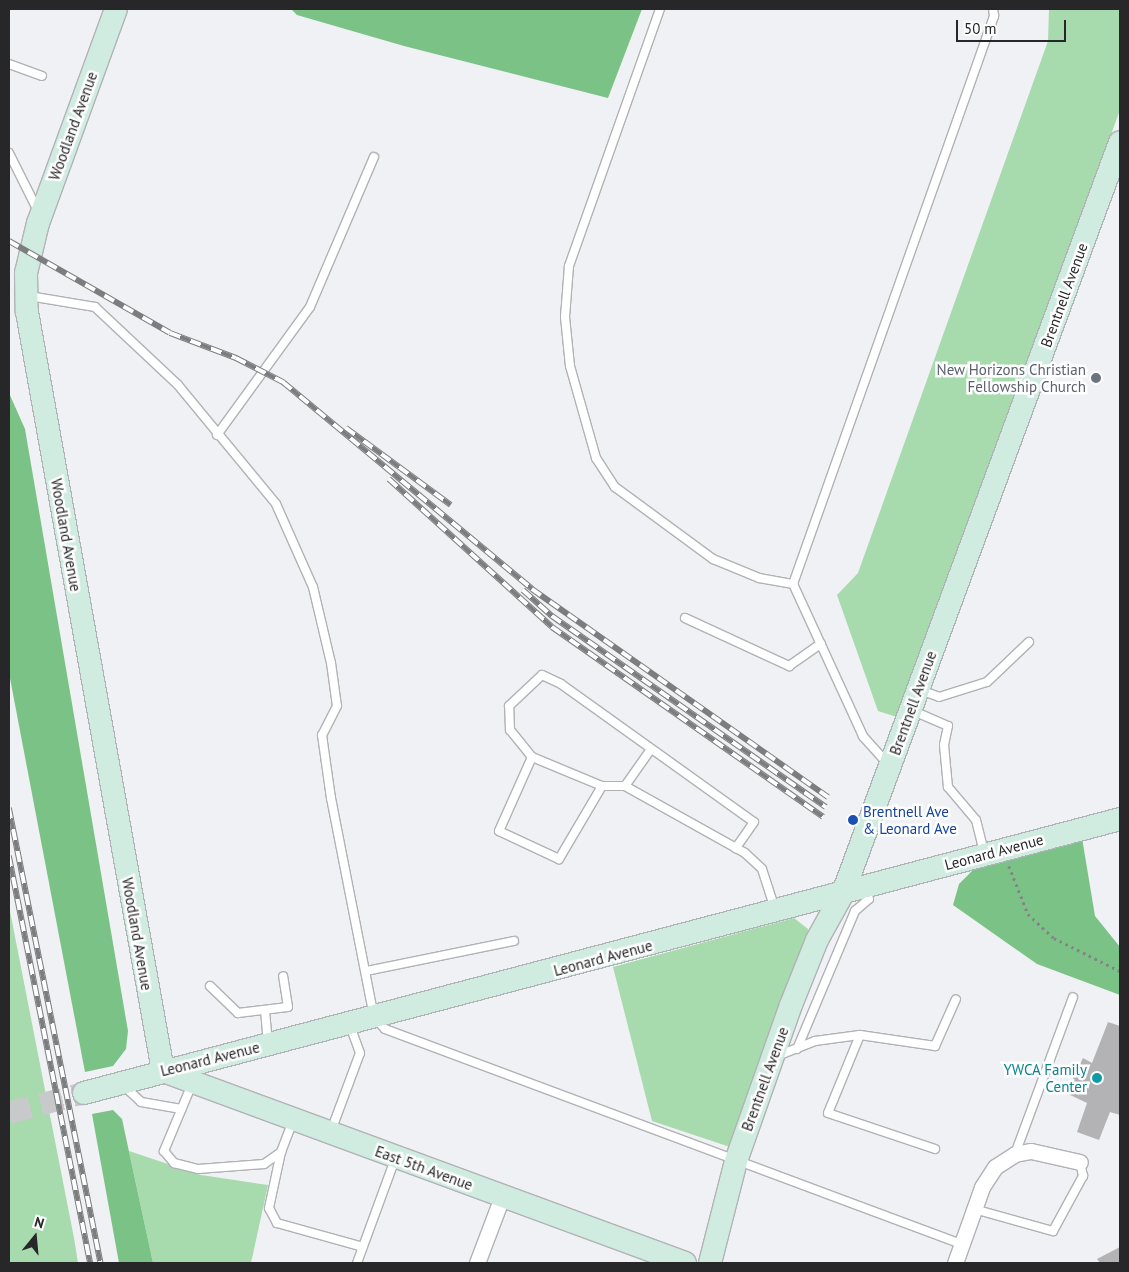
<!DOCTYPE html>
<style>
body{margin:0}
#map{position:relative;width:1129px;height:1272px;overflow:hidden;background:#f0f1f4;font-family:"PT Sans",sans-serif}
div>[style]{position:absolute}
.green>*{inset:0;background:#a7daad}
.forest>*{inset:0;background:#7ac285}
.building>*{inset:0;background:#b3b3b6}
.secondary-tunnel>*{height:22px;margin-top:-11px;transform-origin:0;background:repeating-linear-gradient(90deg,#c8c9cb 0 22px,transparent 0 33px)}
.path>*{height:2.5px;margin-top:-1.25px;transform-origin:0;background:repeating-linear-gradient(90deg,#848487 0 2.5px,transparent 0 6.5px)}
.roads{filter:drop-shadow(1px 0 #b1b2b5) drop-shadow(-1px 0 #b1b2b5) drop-shadow(0 1px #b1b2b5) drop-shadow(0 -1px #b1b2b5)}
.lane>*{height:8px;margin:-4px;padding:0 4px;transform-origin:4px;border-radius:4px;background:#fff}
.street>*{height:15px;margin:-7.5px;padding:0 7.5px;transform-origin:7.5px;border-radius:7.5px;background:#fff}
.secondary>*{height:22px;margin:-11px;padding:0 11px;transform-origin:11px;border-radius:11px;background:#d0ece1}
.rail>*{height:5.5px;margin-top:-2.75px;transform-origin:0;background:repeating-linear-gradient(90deg,#fefeff 0 11px,#7c7d7f 0 22px);box-sizing:border-box;border-block:1px solid #7c7d7f}
.dots>*{width:14px;height:14px;translate:-50% -50%;box-sizing:border-box;border:2px solid #fefeff;border-radius:50%}
span{translate:-50% -50%;white-space:nowrap;text-align:center;line-height:1.15;-webkit-text-stroke:5px #fefeff;paint-order:stroke}
.street-label{font-size:15px;color:#272729}
.worship-label{font-size:15px;color:#5b616d}
.right{translate:-100% -50%;text-align:right}
.transit-label{font-size:15px;color:#164399}
.left{translate:0 -50%;text-align:left}
.culture-label{font-size:15px;color:#0d838f}
.frame{position:absolute;inset:0;border:10px solid #272729;pointer-events:none}
.north{position:absolute;left:10px;top:1212px;width:50px;height:50px;-webkit-text-stroke:4px #fefeff;paint-order:stroke;rotate:17deg;font-size:14px;font-weight:700;line-height:20px;text-align:center;color:#272729}
.north::after{content:'';display:block;margin:auto;width:18px;height:22px;background:#272729;clip-path:polygon(50% 0,100% 100%,50% 72%,0 100%)}
.scale{position:absolute;left:956px;top:20px;width:110px;height:22px;box-sizing:border-box;border:2px solid #272729;border-top:0;padding-left:6px;font-size:15px;line-height:18px;white-space:nowrap;color:#272729;-webkit-text-stroke:4px #fefeff;paint-order:stroke}
</style>
<div id="map">
<div class="green">
<i style="clip-path:polygon(1049px 9px,1120px 9px,1120px 110px,897px 717px,878px 711px,837px 595px,858px 573px,1048px 41px)"></i>
<i style="clip-path:polygon(9px 906px,74px 1238px,78px 1263px,9px 1263px)"></i>
<i style="clip-path:polygon(794px 918px,808px 929px,807px 942px,730px 1147px,652px 1121px,613px 967px)"></i>
<i style="clip-path:polygon(129px 1151px,201px 1175px,268px 1185px,251px 1263px,153px 1263px)"></i>
</div>
<div class="forest">
<i style="clip-path:polygon(291px 9px,642px 9px,608px 98px,404px 46px,297px 15px)"></i>
<i style="clip-path:polygon(9px 393px,25px 429px,128px 1031px,126px 1049px,113px 1066px,85px 1072px,9px 673px)"></i>
<i style="clip-path:polygon(1082px 838px,1095px 916px,1120px 947px,1120px 995px,1037px 964px,953px 905px,959px 884px,976px 867px)"></i>
<i style="clip-path:polygon(113px 1110px,122px 1119px,153px 1263px,119px 1263px,92px 1114px)"></i>
</div>
<div class="building">
<i style="clip-path:polygon(1108px 1022px,1120px 1026px,1120px 1115px,1110px 1112px,1099px 1140px,1077px 1132px,1087px 1103px,1066px 1093px,1083px 1058px,1092px 1063px)"></i>
<i style="clip-path:polygon(1120px 1247px,1120px 1263px,1100px 1263px,1097px 1259px)"></i>
</div>
<div class="secondary-tunnel">
<i style="left:9px;top:1113px;width:78px;rotate:-14.9deg"></i>
</div>
<div class="path">
<i style="left:1009px;top:866px;width:52px;rotate:68.4deg"></i>
<i style="left:1028px;top:914px;width:35px;rotate:43deg"></i>
<i style="left:1054px;top:938px;width:74px;rotate:26.6deg"></i>
</div>
<div class="roads">
<div class="lane">
<i style="left:660px;top:9px;width:273px;rotate:109.5deg"></i>
<i style="left:569px;top:266px;width:51px;rotate:94.5deg"></i>
<i style="left:565px;top:317px;width:49px;rotate:84.2deg"></i>
<i style="left:570px;top:366px;width:96px;rotate:74.2deg"></i>
<i style="left:596px;top:458px;width:35px;rotate:57deg"></i>
<i style="left:615px;top:487px;width:122px;rotate:36.3deg"></i>
<i style="left:713px;top:559px;width:50px;rotate:22.4deg"></i>
<i style="left:759px;top:578px;width:35px;rotate:10deg"></i>
<i style="left:9px;top:64px;width:35px;rotate:20deg"></i>
<i style="left:9px;top:153px;width:65px;rotate:63.4deg"></i>
<i style="left:29px;top:296px;width:67px;rotate:9.5deg"></i>
<i style="left:95px;top:307px;width:114px;rotate:43.2deg"></i>
<i style="left:178px;top:385px;width:154px;rotate:50.5deg"></i>
<i style="left:276px;top:504px;width:91px;rotate:66deg"></i>
<i style="left:313px;top:587px;width:78px;rotate:76.7deg"></i>
<i style="left:331px;top:663px;width:43px;rotate:82.1deg"></i>
<i style="left:337px;top:706px;width:33px;rotate:117deg"></i>
<i style="left:322px;top:735px;width:64px;rotate:81.9deg"></i>
<i style="left:331px;top:798px;width:223px;rotate:78.9deg"></i>
<i style="left:374px;top:1017px;width:16px;rotate:47deg"></i>
<i style="left:385px;top:1029px;width:615px;rotate:20.47deg"></i>
<i style="left:217px;top:435px;width:158px;rotate:-54deg"></i>
<i style="left:310px;top:307px;width:163px;rotate:-66.9deg"></i>
<i style="left:685px;top:618px;width:115px;rotate:24.8deg"></i>
<i style="left:789px;top:666px;width:39px;rotate:-35deg"></i>
<i style="left:920px;top:690px;width:20px;rotate:20deg"></i>
<i style="left:939px;top:697px;width:50px;rotate:-17.4deg"></i>
<i style="left:987px;top:682px;width:58px;rotate:-43.6deg"></i>
<i style="left:911px;top:710px;width:40px;rotate:23.4deg"></i>
<i style="left:948px;top:726px;width:19px;rotate:102deg"></i>
<i style="left:944px;top:745px;width:42px;rotate:84.6deg"></i>
<i style="left:948px;top:787px;width:43px;rotate:49.7deg"></i>
<i style="left:976px;top:820px;width:34px;rotate:76deg"></i>
<i style="left:532px;top:757px;width:35px;rotate:-129deg"></i>
<i style="left:510px;top:730px;width:24px;rotate:-92deg"></i>
<i style="left:509px;top:706px;width:45px;rotate:-43.2deg"></i>
<i style="left:542px;top:675px;width:21px;rotate:25deg"></i>
<i style="left:561px;top:684px;width:237px;rotate:35.6deg"></i>
<i style="left:754px;top:822px;width:32px;rotate:125deg"></i>
<i style="left:887px;top:763px;width:36px;rotate:-132deg"></i>
<i style="left:863px;top:736px;width:167px;rotate:-114.7deg"></i>
<i style="left:793px;top:584px;width:603px;rotate:-70.51deg"></i>
<i style="left:994px;top:16px;width:7px;rotate:-98deg"></i>
<i style="left:602px;top:786px;width:85px;rotate:120.5deg"></i>
<i style="left:559px;top:859px;width:66px;rotate:-155deg"></i>
<i style="left:499px;top:831px;width:81px;rotate:-66deg"></i>
<i style="left:532px;top:757px;width:76px;rotate:22.5deg"></i>
<i style="left:602px;top:786px;width:23px"></i>
<i style="left:625px;top:786px;width:137px;rotate:29.2deg"></i>
<i style="left:745px;top:853px;width:23px;rotate:43deg"></i>
<i style="left:762px;top:869px;width:42px;rotate:72deg"></i>
<i style="left:625px;top:786px;width:45px;rotate:-54.9deg"></i>
<i style="left:366px;top:971px;width:151px;rotate:-11.5deg"></i>
<i style="left:210px;top:986px;width:39px;rotate:44deg"></i>
<i style="left:238px;top:1013px;width:50px;rotate:-6.8deg"></i>
<i style="left:288px;top:1007px;width:31px;rotate:-99deg"></i>
<i style="left:265px;top:1010px;width:32px;rotate:85deg"></i>
<i style="left:860px;top:1035px;width:84px;rotate:112.3deg"></i>
<i style="left:828px;top:1113px;width:113px;rotate:18.6deg"></i>
<i style="left:797px;top:1049px;width:150px;rotate:-67.2deg"></i>
<i style="left:855px;top:911px;width:18px;rotate:-41deg"></i>
<i style="left:869px;top:899px;width:10px;rotate:-107deg"></i>
<i style="left:777px;top:1056px;width:41px;rotate:-21.5deg"></i>
<i style="left:815px;top:1041px;width:45px;rotate:-7.6deg"></i>
<i style="left:860px;top:1035px;width:76px;rotate:8.3deg"></i>
<i style="left:935px;top:1046px;width:51px;rotate:-65.9deg"></i>
<i style="left:192px;top:1084px;width:73px;rotate:112.7deg"></i>
<i style="left:164px;top:1151px;width:16px;rotate:50deg"></i>
<i style="left:174px;top:1163px;width:25px;rotate:14deg"></i>
<i style="left:198px;top:1169px;width:66px;rotate:-4.3deg"></i>
<i style="left:264px;top:1164px;width:21px;rotate:-35deg"></i>
<i style="left:281px;top:1152px;width:33px;rotate:-69deg"></i>
<i style="left:124px;top:1086px;width:23px;rotate:43deg"></i>
<i style="left:141px;top:1102px;width:41px;rotate:9.9deg"></i>
<i style="left:331px;top:1131px;width:83px;rotate:-69.6deg"></i>
<i style="left:360px;top:1053px;width:30px;rotate:-110deg"></i>
<i style="left:281px;top:1152px;width:57px;rotate:102.1deg"></i>
<i style="left:269px;top:1208px;width:17px;rotate:62deg"></i>
<i style="left:277px;top:1223px;width:89px;rotate:15.6deg"></i>
<i style="left:1015px;top:1154px;width:167px;rotate:-69.7deg"></i>
<i style="left:974px;top:1209px;width:82px;rotate:15.6deg"></i>
<i style="left:1053px;top:1231px;width:63px;rotate:-61.4deg"></i>
<i style="left:1083px;top:1176px;width:14px;rotate:-102deg"></i>
<i style="left:357px;top:1263px;width:111px;rotate:-69.9deg"></i>
</div>
<div class="street">
<i style="left:477px;top:1263px;width:71px;rotate:-69.3deg"></i>
<i style="left:955px;top:1263px;width:81px;rotate:-70.4deg"></i>
<i style="left:982px;top:1187px;width:24px;rotate:-57deg"></i>
<i style="left:995px;top:1167px;width:24px;rotate:-33deg"></i>
<i style="left:1015px;top:1154px;width:16px;rotate:-11deg"></i>
<i style="left:1031px;top:1151px;width:50px;rotate:12.7deg"></i>
</div>
<div class="secondary">
<i style="left:116px;top:9px;width:228px;rotate:110deg"></i>
<i style="left:38px;top:223px;width:51px;rotate:103.5deg"></i>
<i style="left:26px;top:273px;width:39px;rotate:89deg"></i>
<i style="left:27px;top:312px;width:771px;rotate:79.84deg"></i>
<i style="left:163px;top:1071px;width:556px;rotate:20.19deg"></i>
<i style="left:84px;top:1093px;width:1072px;rotate:-14.81deg"></i>
<i style="left:710px;top:1263px;width:105px;rotate:-75.7deg"></i>
<i style="left:736px;top:1161px;width:165px;rotate:-70.6deg"></i>
<i style="left:791px;top:1005px;width:70px;rotate:-68.2deg"></i>
<i style="left:817px;top:940px;width:54px;rotate:-61deg"></i>
<i style="left:843px;top:893px;width:800px;rotate:-69.75deg"></i>
</div>
</div>
<div class="rail">
<i style="left:9px;top:241px;width:185px;rotate:29.7deg"></i>
<i style="left:170px;top:333px;width:71px;rotate:20.7deg"></i>
<i style="left:236px;top:358px;width:53px;rotate:27.1deg"></i>
<i style="left:283px;top:382px;width:324px;rotate:39.7deg"></i>
<i style="left:532px;top:589px;width:362px;rotate:35.1deg"></i>
<i style="left:346px;top:428px;width:130px;rotate:36.3deg"></i>
<i style="left:389px;top:479px;width:220px;rotate:42.2deg"></i>
<i style="left:552px;top:627px;width:331px;rotate:35deg"></i>
<i style="left:523px;top:590px;width:39px;rotate:42deg"></i>
<i style="left:552px;top:616px;width:334px;rotate:34.9deg"></i>
<i style="left:9px;top:808px;width:464px;rotate:78.6deg"></i>
<i style="left:9px;top:856px;width:415px;rotate:78.7deg"></i>
</div>
<div class="dots">
<i style="left:1096px;top:378px;background:#6b7280"></i>
<i style="left:853px;top:820px;background:#1a4fb4"></i>
<i style="left:1097px;top:1078px;background:#0f9aa8"></i>
</div>
<div class="street-label">
<span style="left:73px;top:126px;rotate:-70deg">Woodland Avenue</span>
<span style="left:1064px;top:295px;rotate:-70deg">Brentnell Avenue</span>
<span style="left:66px;top:535px;rotate:80deg">Woodland Avenue</span>
<span style="left:913px;top:703px;rotate:-70deg">Brentnell Avenue</span>
<span style="left:994px;top:852px;rotate:-15deg">Leonard Avenue</span>
<span style="left:137px;top:934px;rotate:80deg">Woodland Avenue</span>
<span style="left:603px;top:958px;rotate:-15deg">Leonard Avenue</span>
<span style="left:210px;top:1059px;rotate:-14deg">Leonard Avenue</span>
<span style="left:765px;top:1079px;rotate:-70deg">Brentnell Avenue</span>
<span style="left:424px;top:1168px;rotate:20deg">East 5th Avenue</span>
</div>
<div class="worship-label">
<span class="right" style="left:1086px;top:378px">New Horizons Christian<br>Fellowship Church</span>
</div>
<div class="transit-label">
<span class="left" style="left:863px;top:820px">Brentnell Ave<br>&amp; Leonard Ave</span>
</div>
<div class="culture-label">
<span class="right" style="left:1087px;top:1078px">YWCA Family<br>Center</span>
</div>
<div class="frame"></div>
<div class="north">N</div>
<div class="scale">50 m</div>
</div>
